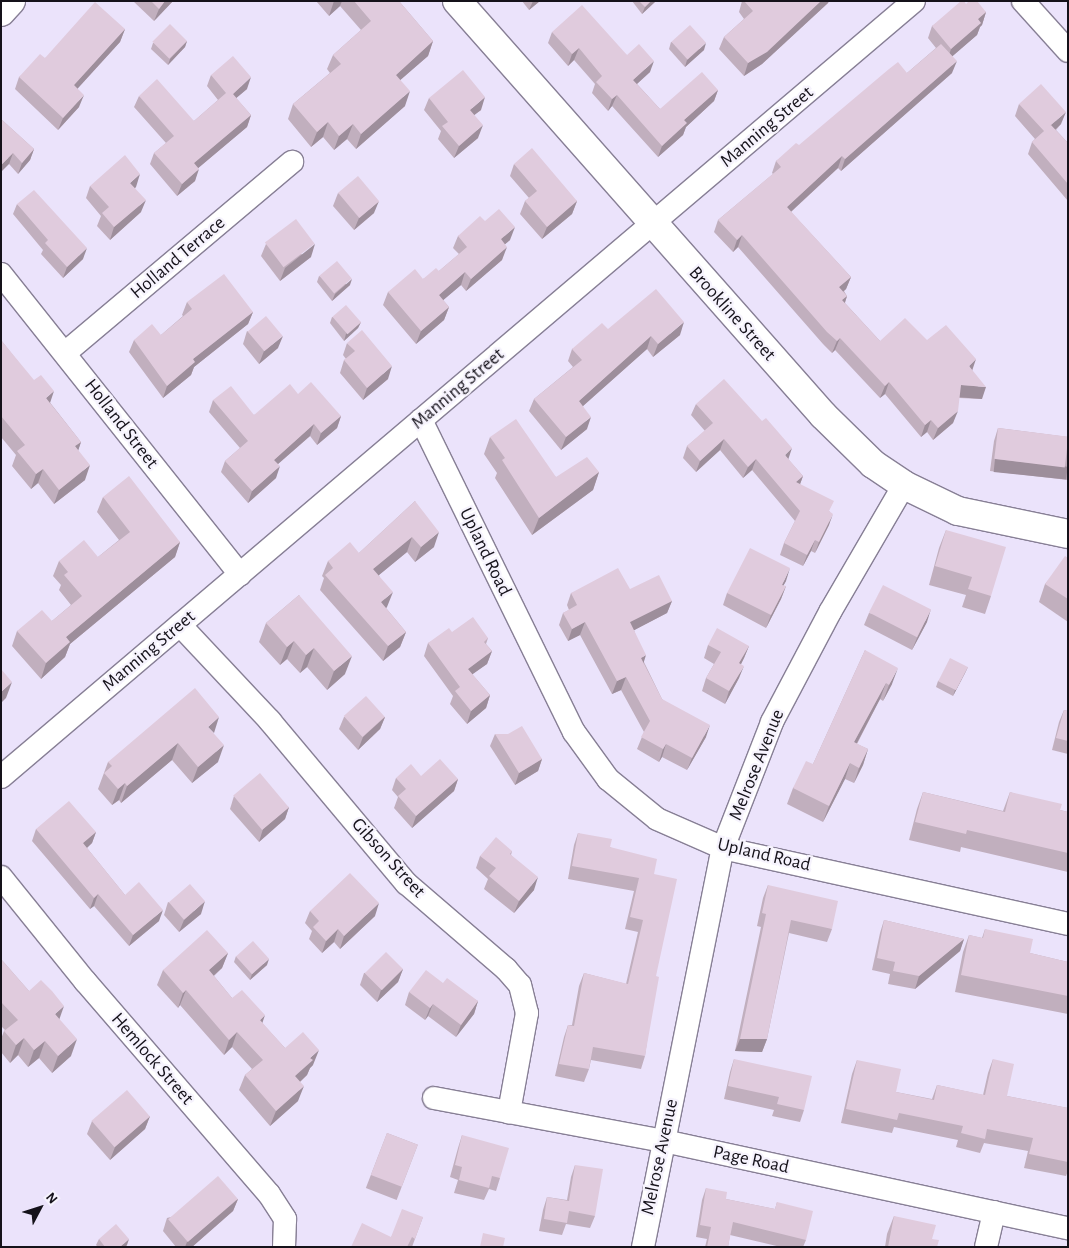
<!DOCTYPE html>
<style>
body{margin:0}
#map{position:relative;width:1069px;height:1248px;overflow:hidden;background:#ebe3fb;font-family:"Alegreya Sans",sans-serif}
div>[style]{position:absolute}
.roads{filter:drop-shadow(1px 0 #877f95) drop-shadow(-1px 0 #877f95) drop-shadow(0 1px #877f95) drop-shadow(0 -1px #877f95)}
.minor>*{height:22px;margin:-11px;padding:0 11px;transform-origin:11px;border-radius:11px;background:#fff}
.tertiary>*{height:28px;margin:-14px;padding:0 14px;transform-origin:14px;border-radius:14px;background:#fff}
.wall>*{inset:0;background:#c1afbe;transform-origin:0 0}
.shaded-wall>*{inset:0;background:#9d8e9b;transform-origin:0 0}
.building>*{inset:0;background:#e0cbdd;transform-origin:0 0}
span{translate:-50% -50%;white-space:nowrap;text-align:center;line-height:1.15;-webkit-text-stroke:4.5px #f6f3fd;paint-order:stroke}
.street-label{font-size:19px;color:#15121a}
.frame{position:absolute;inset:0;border:2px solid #15121a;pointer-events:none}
.north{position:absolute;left:15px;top:1183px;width:50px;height:50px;-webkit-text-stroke:4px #f6f3fd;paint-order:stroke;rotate:50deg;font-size:14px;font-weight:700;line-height:20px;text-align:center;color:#15121a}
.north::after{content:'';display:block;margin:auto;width:18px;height:22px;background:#15121a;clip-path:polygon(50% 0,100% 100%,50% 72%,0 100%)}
</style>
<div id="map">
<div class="roads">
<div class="minor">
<i style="left:1023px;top:1px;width:67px;rotate:48deg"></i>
<i style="left:1px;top:274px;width:384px;rotate:51.5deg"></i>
<i style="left:65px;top:353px;width:297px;rotate:-40.1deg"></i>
<i style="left:421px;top:420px;width:347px;rotate:63.9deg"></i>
<i style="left:574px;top:732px;width:58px;rotate:54.1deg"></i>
<i style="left:608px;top:779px;width:63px;rotate:39.2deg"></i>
<i style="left:657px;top:819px;width:72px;rotate:23.7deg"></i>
<i style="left:723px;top:848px;width:353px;rotate:12.4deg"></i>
<i style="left:180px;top:625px;width:132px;rotate:46.8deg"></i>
<i style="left:270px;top:721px;width:212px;rotate:50deg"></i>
<i style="left:406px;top:883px;width:132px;rotate:40.7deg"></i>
<i style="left:506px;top:969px;width:21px;rotate:49deg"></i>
<i style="left:520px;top:985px;width:29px;rotate:76deg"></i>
<i style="left:527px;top:1013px;width:101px;rotate:100.3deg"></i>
<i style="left:1px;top:777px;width:1198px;rotate:-40.36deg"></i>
<i style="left:1px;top:877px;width:134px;rotate:51.1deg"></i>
<i style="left:85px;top:981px;width:281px;rotate:49.2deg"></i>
<i style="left:269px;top:1194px;width:30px;rotate:57deg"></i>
<i style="left:285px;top:1219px;width:28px;rotate:92deg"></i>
<i style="left:434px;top:1098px;width:234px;rotate:10.6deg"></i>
<i style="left:664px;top:1141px;width:413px;rotate:12.2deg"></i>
<i style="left:643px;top:1247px;width:407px;rotate:-78.7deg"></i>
<i style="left:723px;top:848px;width:135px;rotate:-68.7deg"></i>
<i style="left:772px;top:722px;width:124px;rotate:-62.2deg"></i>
<i style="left:830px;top:612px;width:147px;rotate:-59.8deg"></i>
<i style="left:986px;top:1247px;width:36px;rotate:-77deg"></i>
</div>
<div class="tertiary">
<i style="left:457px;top:1px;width:553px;rotate:48.52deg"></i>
<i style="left:823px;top:415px;width:70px;rotate:44.4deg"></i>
<i style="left:873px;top:464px;width:37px;rotate:34deg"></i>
<i style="left:904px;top:485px;width:60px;rotate:25.7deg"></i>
<i style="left:958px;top:511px;width:112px;rotate:11.8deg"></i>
<i style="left:1px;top:12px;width:15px;rotate:-48deg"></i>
</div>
</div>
<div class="wall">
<i style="clip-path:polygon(133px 1px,173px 1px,154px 21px)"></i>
<i style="clip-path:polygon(316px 1px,399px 1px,433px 41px,428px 56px,400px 80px,405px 106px,356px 149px,347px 139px,334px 150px,323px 137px,311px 147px,288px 119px,293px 104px,330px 73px,327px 69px,333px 55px,361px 30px,340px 6px,329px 16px)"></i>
<i style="clip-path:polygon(522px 1px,540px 1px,529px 10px)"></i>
<i style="clip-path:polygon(632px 1px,656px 1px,642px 14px)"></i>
<i style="clip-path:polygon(742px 1px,829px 1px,828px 3px,762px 64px,744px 76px,719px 49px,724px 37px,744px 19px,739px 12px)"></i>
<i style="clip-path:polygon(966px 4px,986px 12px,982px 25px,980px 27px,977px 35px,952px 56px,952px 73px,841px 171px,838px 168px,791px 212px,851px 277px,846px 289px,844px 291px,847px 296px,845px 303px,880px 341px,927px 340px,972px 370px,982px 399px,959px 398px,953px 423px,933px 440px,927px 432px,921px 437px,885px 394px,880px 398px,835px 350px,832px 353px,823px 344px,738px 247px,733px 252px,714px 232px,718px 220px,773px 174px,772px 173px,776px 161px,907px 73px,936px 48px,928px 38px,932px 26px)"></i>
<i style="clip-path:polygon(125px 29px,120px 42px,77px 89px,79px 107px,58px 130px,15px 89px,19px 77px,45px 58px)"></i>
<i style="clip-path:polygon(552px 32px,627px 55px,650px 72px,637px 84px,660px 109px,718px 90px,714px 101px,686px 127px,683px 135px,658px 157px,612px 106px,608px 111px,592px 93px,595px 84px,574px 60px,568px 66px,548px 43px)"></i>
<i style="clip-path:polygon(187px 41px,185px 47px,168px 65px,151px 49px,153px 43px)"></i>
<i style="clip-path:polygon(671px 42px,704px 50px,685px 67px,669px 49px)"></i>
<i style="clip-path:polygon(211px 75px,247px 89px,236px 98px,251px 115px,247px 127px,198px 168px,195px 181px,177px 196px,150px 164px,154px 153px,166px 143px,134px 107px,139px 96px,194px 121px,218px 100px,207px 86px)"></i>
<i style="clip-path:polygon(429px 98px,481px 110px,474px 115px,478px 138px,454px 158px,438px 139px,441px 131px,424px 110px)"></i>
<i style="clip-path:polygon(1019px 104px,1061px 124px,1056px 130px,1068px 143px,1068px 201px,1028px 154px,1032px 142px,1035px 139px,1015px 116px)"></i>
<i style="clip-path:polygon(1px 119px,34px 149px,30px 160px,18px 174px,9px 164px)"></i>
<i style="clip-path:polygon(514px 164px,577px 201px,572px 214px,542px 239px,520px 214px,525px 201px,529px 198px,510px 176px)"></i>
<i style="clip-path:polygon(90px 186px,136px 187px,135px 188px,141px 212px,110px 240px,97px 226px,101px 216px,86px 198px)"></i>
<i style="clip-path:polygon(338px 193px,374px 213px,354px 230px,333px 206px)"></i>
<i style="clip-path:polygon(17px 204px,83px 259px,63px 278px,41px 254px,43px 250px,13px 214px)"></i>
<i style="clip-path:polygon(485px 221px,510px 240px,505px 244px,502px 260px,466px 291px,461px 285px,443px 300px,449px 307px,444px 320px,416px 344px,383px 305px,388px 292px,423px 279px,439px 271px,459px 254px,453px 248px,458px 236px)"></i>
<i style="clip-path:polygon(266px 244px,311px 257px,280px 281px,261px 256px)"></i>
<i style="clip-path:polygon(319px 276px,350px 285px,332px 301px,317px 282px)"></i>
<i style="clip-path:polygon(187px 302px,253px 312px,248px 324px,194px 367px,191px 375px,163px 398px,129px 352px,134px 340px,161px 335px,183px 316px,182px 315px)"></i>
<i style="clip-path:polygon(332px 317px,361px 322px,358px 328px,344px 341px,330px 323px)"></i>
<i style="clip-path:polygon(608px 329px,680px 335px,653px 357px,647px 349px,583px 406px,587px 429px,561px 450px,529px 411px,534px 399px,573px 367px,568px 361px,572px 349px)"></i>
<i style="clip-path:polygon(247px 331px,278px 348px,259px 364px,243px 344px)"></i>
<i style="clip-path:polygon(1px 340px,81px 442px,78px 450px,85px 480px,54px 504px,38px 483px,31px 489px,12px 466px,16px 455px,1px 437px)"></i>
<i style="clip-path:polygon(347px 343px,388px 379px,363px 400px,340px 373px,344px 360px,346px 359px,343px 355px)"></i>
<i style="clip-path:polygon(298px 394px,341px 416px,337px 428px,317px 445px,310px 436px,278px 464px,276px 478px,248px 503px,221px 472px,225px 461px,240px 448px,209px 412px,213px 400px,254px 415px)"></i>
<i style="clip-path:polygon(696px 404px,788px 459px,803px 476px,800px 484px,830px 512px,829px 525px,815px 553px,811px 551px,803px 566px,780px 555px,784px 543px,795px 521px,752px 470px,743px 478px,720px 450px,696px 472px,683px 458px,687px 446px,705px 431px,691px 415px)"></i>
<i style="clip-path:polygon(998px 428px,1068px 437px,1068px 480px,990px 471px,994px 441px)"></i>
<i style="clip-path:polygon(490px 437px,556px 477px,599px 472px,593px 490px,532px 535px,495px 478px,497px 473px,484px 454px)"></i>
<i style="clip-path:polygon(103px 497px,180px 542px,175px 557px,70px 644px,65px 657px,41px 679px,12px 646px,17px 631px,52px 621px,71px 605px,59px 590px,61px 585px,53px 576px,59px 561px,98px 557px,119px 540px,97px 512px)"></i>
<i style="clip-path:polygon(415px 501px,434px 547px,415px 562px,407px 552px,379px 575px,387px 607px,386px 608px,406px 632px,400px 647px,383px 661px,320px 590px,324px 578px,322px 576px,328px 561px,359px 553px)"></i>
<i style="clip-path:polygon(946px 530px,991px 596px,985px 614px,962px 607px,966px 595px,929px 585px,939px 548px)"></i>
<i style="clip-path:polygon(1068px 558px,1068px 622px,1039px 602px,1045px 584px)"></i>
<i style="clip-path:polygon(786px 581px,783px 586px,786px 586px,781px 599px,766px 628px,723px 605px,727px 593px)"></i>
<i style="clip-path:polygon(630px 589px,672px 601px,667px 613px,634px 630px,644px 662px,662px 699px,706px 737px,687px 770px,662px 757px,659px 762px,637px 749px,644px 732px,621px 690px,612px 694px,580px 635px,568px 641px,559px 625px,563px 613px,569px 610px,567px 605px,571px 593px)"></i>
<i style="clip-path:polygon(299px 595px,345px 674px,327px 690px,307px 667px,300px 673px,287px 659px,280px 665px,259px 642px,266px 623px)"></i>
<i style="clip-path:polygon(869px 613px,927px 622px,912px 650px,864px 625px)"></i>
<i style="clip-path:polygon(452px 632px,488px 638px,486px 644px,492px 651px,487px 664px,472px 674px,490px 695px,486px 708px,467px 724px,450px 704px,453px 696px,424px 656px,428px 643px)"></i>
<i style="clip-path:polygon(708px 645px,749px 646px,744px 658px,741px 664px,739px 678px,725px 704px,702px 691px,706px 678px,714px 664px,704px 658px)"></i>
<i style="clip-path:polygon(865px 650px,892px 684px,883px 701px,880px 699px,857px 744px,868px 749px,863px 765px,854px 783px,845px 779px,823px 822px,787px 804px,793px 788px,813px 764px)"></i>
<i style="clip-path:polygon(968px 667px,965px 673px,953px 696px,936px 687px,938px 681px)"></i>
<i style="clip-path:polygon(1064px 710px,1068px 711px,1068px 754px,1052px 750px,1059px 722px)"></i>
<i style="clip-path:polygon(344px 717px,385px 717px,380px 729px,358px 750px,339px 729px)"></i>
<i style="clip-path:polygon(213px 733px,218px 762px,192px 783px,172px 760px,121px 803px,119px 800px,112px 805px,98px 789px,108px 762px)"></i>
<i style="clip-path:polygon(495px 734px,542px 759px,538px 771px,515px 785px,490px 746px)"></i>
<i style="clip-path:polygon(396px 778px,458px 779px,454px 791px,412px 828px,394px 808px,398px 797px,392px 790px)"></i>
<i style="clip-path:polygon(923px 792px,1003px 811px,1010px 792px,1060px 810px,1068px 812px,1068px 872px,961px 847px,960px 852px,909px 840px,917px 809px)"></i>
<i style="clip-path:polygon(234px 796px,289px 807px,285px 819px,259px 842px,230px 809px)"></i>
<i style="clip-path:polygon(36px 829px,96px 832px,92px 843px,87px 848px,125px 895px,159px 921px,129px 946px,94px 906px,90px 909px,32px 841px)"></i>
<i style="clip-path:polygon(578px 833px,610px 847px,654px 874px,656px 976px,645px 1056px,641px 1069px,591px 1060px,589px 1069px,584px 1082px,555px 1076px,564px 1037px,568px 1025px,572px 1025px,579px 986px,584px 973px,626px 984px,638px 932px,625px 929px,634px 891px,568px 879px,574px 845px)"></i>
<i style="clip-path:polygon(512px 851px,511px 855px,534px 890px,514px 913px,484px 889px,488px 879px,476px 868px,480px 856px)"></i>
<i style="clip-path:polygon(768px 885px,832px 929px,827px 942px,789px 933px,767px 1039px,762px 1052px,735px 1051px,761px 927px,757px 926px,763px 898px)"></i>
<i style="clip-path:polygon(168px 902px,201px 914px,179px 932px,164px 915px)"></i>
<i style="clip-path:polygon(310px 911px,375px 916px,340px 949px,334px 942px,322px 953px,309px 939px,312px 931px,305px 923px)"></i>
<i style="clip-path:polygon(884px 920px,964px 939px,960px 951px,915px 989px,888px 984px,890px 974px,872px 970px,880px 933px)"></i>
<i style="clip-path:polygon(985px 929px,1030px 953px,1068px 962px,1068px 1014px,955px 992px,963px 952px,969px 935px,982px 938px)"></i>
<i style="clip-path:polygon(228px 953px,222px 968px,214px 976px,232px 998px,262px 1023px,285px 1048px,313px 1065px,310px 1068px,307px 1075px,300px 1082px,298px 1101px,270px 1126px,239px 1090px,245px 1075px,252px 1069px,232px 1047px,224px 1055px,180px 1005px,178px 1008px,157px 985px,163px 970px)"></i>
<i style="clip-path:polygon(236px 956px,267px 965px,250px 980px,234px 962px)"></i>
<i style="clip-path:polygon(1px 959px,29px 991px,59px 1019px,71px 1056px,52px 1073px,39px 1058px,28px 1067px,18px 1055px,10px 1063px,1px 1052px,1px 1039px,4px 1031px,5px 1030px,1px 1026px)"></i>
<i style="clip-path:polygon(403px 969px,398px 982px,377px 1002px,360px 985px,364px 973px)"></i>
<i style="clip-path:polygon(443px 983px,478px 1001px,474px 1014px,456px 1037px,428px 1016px,425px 1020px,405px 1005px,409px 992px)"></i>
<i style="clip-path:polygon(734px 1059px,804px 1110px,800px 1122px,772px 1116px,774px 1110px,724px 1099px,730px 1072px)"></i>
<i style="clip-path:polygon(993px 1059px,1007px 1096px,1068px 1108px,1068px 1171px,1066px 1176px,1024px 1168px,1028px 1151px,984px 1143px,980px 1153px,956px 1147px,958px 1140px,894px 1127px,892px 1133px,841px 1123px,852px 1074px,857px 1060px,896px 1092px,932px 1099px,937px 1085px,983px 1095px,988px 1073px)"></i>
<i style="clip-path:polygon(150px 1116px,145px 1129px,110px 1160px,87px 1134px,92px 1121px)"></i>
<i style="left:387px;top:1133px;width:33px;height:59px;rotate:21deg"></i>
<i style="clip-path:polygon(462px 1135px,500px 1178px,496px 1191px,489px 1189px,484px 1200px,454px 1193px,458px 1180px,450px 1177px,458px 1148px)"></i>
<i style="clip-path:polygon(575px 1165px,595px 1216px,590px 1228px,566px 1224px,562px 1235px,539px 1231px,543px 1210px,547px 1197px,567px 1200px,571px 1177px)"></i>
<i style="clip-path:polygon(706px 1188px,726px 1199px,775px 1209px,777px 1202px,806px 1240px,803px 1247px,781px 1247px,730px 1235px,728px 1247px,705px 1247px,707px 1239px,696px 1237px,702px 1200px)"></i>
<i style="clip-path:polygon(238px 1199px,233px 1211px,192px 1247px,176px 1247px,163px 1231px,167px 1218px)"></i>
<i style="clip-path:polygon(894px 1216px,932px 1239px,937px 1247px,885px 1247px,887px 1234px)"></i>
<i style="clip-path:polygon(423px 1217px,412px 1247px,351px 1247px,391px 1237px)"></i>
<i style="clip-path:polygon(99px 1239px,127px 1245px,125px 1247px,98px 1247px,96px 1245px)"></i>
</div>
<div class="shaded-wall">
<i style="clip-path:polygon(165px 1px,173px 1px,154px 21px,159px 9px)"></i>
<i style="clip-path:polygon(334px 1px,342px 1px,340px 6px,329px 16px)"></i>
<i style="clip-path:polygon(533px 1px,540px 1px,529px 10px)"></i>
<i style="clip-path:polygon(651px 1px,656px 1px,642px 14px,645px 7px)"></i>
<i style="clip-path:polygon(821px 1px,829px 1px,828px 3px,762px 64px,744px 76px,748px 63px)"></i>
<i style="clip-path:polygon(986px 12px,982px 25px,980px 27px,977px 35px,947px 61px,951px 49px,978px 19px)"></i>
<i style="clip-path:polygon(125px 29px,120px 42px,69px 98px,74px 85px)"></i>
<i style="clip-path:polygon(187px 41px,185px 47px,168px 65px,170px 59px)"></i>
<i style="clip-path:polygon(433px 41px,428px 56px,390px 89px,396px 75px)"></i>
<i style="clip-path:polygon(706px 43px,704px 50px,685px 67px,687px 60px)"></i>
<i style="clip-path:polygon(579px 48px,574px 60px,568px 66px,572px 54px)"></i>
<i style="clip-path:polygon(654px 61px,650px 72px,628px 92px,633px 80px)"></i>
<i style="clip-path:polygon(957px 61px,952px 73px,841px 171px,845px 159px)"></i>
<i style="clip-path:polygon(251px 77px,247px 89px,228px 105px,233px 94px)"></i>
<i style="clip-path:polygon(718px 90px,714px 101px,686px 127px,683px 135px,658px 157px,662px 146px,684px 120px)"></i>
<i style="clip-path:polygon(410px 91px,405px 106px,356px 149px,361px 134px)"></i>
<i style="clip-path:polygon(84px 95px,79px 107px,58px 130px,63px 118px)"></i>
<i style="clip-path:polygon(617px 95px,612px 106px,608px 111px,612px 99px)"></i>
<i style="clip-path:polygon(485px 97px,481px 110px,465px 122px,470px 110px)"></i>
<i style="clip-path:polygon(1066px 112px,1061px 124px,1040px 144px,1044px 131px)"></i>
<i style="clip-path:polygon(251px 115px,247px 127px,190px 175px,194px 163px)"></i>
<i style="clip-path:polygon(328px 122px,323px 137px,311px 147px,317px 132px)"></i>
<i style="clip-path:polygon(353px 124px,347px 139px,334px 150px,339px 136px)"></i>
<i style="clip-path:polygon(483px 125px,478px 138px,454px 158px,459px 146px)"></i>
<i style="clip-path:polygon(34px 149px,30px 160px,18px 174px,22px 163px)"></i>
<i style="clip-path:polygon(13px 153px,9px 164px,1px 172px,1px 165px)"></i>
<i style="clip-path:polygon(842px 156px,838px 168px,783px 219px,787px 207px)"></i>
<i style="clip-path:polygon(199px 169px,195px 181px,177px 196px,182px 184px)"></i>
<i style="clip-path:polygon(140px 174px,136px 187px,126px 195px,130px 183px)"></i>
<i style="clip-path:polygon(146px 200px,141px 212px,110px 240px,114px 227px)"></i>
<i style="clip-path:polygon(379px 201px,374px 213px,354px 230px,359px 218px)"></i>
<i style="clip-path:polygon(577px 201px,572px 214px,542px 239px,547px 227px)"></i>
<i style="clip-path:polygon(515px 227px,510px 240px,496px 252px,501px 239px)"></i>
<i style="clip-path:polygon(742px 235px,738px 247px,733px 252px,737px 240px)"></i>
<i style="clip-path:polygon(315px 244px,311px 257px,280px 281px,285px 268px)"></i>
<i style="clip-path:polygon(507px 247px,502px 260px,466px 291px,471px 279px)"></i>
<i style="clip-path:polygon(87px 248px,83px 259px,63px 278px,67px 267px)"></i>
<i style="clip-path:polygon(465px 272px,461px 285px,434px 308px,439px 295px)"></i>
<i style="clip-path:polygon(851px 277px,846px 289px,835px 299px,839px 287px)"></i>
<i style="clip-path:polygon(352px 279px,350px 285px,332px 301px,335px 294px)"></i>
<i style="clip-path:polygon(847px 296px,843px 308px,842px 300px)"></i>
<i style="clip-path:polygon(449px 307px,444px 320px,416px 344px,421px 331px)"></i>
<i style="clip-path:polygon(253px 312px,248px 324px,194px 367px,191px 375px,163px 398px,167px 386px,193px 359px)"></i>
<i style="clip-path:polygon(361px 322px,358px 328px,344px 341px,346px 334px)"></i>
<i style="clip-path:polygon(684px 322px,680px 335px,653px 357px,658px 344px)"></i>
<i style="clip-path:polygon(283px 336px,278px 348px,259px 364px,264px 351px)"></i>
<i style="clip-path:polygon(651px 336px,647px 349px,574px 414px,579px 401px)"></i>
<i style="clip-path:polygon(840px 338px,835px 350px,832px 353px,837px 341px)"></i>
<i style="clip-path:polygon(976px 359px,972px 371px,969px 366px)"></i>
<i style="clip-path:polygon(392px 366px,388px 379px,363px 400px,367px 388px)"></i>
<i style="clip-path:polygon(889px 382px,885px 394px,880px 398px,885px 386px)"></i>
<i style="clip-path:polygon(961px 385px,986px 387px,982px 399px,956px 397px)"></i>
<i style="clip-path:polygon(54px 391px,49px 406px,46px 398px)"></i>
<i style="clip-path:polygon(958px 411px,953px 423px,933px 440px,938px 428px)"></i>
<i style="clip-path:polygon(341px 416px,337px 428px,317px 445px,321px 433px)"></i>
<i style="clip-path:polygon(591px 417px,587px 429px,561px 450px,566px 437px)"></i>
<i style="clip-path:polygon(931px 420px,927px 432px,921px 437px,925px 425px)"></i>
<i style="clip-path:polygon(314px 424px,310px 436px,270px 471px,274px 460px)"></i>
<i style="clip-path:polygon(724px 439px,720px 450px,696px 472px,700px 461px)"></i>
<i style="clip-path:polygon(81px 442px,76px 457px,75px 446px)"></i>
<i style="clip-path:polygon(792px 448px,788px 460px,785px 455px)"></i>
<i style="clip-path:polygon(756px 459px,752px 470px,743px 478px,748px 467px)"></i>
<i style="left:995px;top:459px;width:73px;height:13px;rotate:6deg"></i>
<i style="clip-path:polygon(90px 465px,85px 480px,54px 504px,59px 490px)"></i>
<i style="clip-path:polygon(280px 466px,276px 478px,248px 503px,252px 491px)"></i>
<i style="clip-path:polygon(43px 469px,38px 483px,31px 489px,36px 474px)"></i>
<i style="clip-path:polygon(599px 472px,593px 490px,532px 535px,539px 518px)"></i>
<i style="clip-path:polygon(803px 476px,799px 487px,796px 482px)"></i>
<i style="clip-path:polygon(833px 514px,829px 525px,815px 553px,819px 542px)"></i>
<i style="clip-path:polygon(439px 532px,434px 547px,415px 562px,421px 547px)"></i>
<i style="clip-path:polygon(412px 537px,407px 552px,368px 584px,373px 569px)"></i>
<i style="clip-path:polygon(815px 540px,811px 551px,803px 566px,807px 555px)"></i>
<i style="clip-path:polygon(180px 542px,175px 557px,70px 644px,65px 657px,41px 679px,46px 663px,66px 637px)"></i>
<i style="clip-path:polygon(790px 568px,786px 581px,777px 597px,782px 585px)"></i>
<i style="clip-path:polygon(786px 586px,781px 599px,766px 628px,771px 615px)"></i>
<i style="clip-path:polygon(393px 592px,387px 607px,376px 617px,381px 602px)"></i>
<i style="clip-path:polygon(672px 601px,667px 613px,625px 635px,630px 622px)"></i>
<i style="clip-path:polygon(931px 609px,927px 622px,912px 650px,917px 638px)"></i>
<i style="clip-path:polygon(585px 622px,580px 635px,568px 641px,572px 629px)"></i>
<i style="clip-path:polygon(406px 632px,400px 647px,383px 661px,388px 646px)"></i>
<i style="clip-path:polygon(294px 641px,287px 659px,280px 665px,287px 647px)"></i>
<i style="clip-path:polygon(749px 646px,744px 658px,735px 676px,739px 663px)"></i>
<i style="clip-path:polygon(314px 648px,307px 667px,300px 673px,306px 655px)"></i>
<i style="clip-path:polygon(492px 651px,487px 664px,463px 681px,468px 669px)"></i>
<i style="clip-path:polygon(646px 655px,642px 668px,641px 658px)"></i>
<i style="clip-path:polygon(352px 656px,345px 674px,327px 690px,334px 671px)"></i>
<i style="clip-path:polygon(744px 666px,739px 678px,725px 704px,729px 691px)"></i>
<i style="clip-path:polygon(968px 667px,965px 673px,953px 696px,955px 690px)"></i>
<i style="clip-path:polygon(898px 668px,892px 684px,883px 701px,889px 685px)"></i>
<i style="clip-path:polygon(626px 677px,621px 690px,612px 694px,617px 681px)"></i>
<i style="clip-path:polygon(12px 682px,6px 698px,1px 703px,1px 692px)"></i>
<i style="clip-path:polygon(886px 683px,880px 699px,849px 758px,854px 742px)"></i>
<i style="clip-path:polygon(490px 695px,486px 708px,467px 724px,471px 711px)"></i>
<i style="clip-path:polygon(219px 717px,214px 733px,208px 727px)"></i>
<i style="clip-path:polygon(385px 717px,380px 729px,358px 750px,363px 737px)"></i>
<i style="clip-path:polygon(710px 725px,706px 737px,687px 770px,692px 758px)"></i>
<i style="clip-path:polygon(178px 743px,172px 760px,121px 803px,127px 786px)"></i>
<i style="clip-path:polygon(666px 744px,662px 757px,659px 762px,663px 749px)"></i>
<i style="clip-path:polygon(224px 745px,218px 762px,192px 783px,198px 767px)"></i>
<i style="clip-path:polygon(868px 749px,863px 765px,854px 783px,859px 768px)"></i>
<i style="clip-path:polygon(542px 759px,538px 771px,515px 785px,519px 773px)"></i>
<i style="clip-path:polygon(850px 763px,845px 779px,823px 822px,829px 806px)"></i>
<i style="clip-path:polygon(458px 779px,454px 791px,412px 828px,416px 816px)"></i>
<i style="clip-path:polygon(125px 783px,119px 800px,112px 805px,118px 789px)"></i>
<i style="clip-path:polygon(289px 807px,285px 819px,259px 842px,263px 829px)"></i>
<i style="clip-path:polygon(96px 832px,92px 843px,79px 855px,83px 843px)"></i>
<i style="clip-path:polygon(538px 877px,534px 890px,514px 913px,519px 901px)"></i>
<i style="clip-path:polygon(98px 894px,94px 906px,90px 909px,94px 898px)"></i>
<i style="clip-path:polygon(205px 901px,201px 914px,179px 932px,184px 920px)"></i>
<i style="clip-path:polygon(379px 903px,375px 916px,340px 949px,344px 936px)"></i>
<i style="clip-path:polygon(163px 910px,159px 921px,129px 946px,133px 935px)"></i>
<i style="clip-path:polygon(338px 929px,334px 942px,322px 953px,326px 941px)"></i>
<i style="clip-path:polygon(964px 939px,960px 951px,915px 989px,919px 976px)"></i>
<i style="clip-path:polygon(228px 953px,222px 968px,203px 985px,209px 970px)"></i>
<i style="clip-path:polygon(269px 959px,267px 965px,250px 980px,252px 974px)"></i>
<i style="clip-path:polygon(403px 969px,398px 982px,377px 1002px,381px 990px)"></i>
<i style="clip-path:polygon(186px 990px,180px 1005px,178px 1008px,183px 993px)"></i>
<i style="clip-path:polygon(478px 1001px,474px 1014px,456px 1037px,461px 1025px)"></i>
<i style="clip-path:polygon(433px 1004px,428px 1016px,425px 1020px,430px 1008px)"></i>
<i style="clip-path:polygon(64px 1006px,58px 1023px,55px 1014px)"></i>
<i style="clip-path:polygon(265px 1015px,260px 1030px,260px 1020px)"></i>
<i style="clip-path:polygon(237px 1032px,232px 1047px,224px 1055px,229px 1040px)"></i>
<i style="clip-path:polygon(24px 1038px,18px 1055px,10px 1063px,16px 1045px)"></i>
<i style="clip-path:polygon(77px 1039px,71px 1056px,52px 1073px,58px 1056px)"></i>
<i style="clip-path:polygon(740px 1039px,767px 1039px,762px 1052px,735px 1051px)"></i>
<i style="clip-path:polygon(45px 1041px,39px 1058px,28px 1067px,34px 1050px)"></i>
<i style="clip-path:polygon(319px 1050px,313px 1065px,310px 1068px,307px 1075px,290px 1091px,295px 1076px,310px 1058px)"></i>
<i style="clip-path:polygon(304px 1086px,298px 1101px,270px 1126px,276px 1111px)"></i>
<i style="clip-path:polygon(150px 1116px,145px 1129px,110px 1160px,115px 1147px)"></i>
<i style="clip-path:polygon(238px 1199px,233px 1211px,192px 1247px,185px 1247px,187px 1242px)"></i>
<i style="clip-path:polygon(129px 1239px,127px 1245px,125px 1247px,120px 1247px)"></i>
</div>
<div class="building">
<i style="clip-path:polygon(151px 1px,165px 1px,159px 9px)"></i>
<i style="clip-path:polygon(354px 1px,399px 1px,433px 41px,396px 75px,410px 91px,361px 134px,353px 124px,339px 136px,328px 122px,317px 132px,293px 104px,341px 64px,333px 55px,371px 21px)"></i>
<i style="clip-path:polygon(639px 1px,651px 1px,645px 7px)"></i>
<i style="clip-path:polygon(744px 1px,821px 1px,767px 52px,748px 63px,724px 37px,753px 11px)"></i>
<i style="clip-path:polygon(961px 1px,964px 1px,966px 4px,969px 1px,977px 1px,986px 12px,978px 19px,981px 23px,951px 49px,932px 26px)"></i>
<i style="clip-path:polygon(95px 2px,125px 29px,74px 85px,84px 95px,63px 118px,19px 77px,40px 54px,45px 58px)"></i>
<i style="clip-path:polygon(582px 5px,627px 55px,639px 44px,654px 61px,633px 80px,660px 109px,702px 72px,718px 90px,684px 120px,687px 123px,662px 146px,617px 95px,612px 99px,596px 82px,602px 76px,579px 48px,572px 54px,552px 32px)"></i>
<i style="left:170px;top:24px;width:24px;height:25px;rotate:45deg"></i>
<i style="left:690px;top:25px;width:24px;height:25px;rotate:48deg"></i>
<i style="clip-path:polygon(941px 44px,957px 61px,845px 159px,842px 156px,787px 207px,851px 277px,839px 287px,847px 296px,842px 300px,880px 341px,905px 318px,927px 340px,946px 325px,976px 359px,969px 366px,986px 387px,961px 385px,958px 411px,938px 428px,931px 420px,925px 425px,889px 382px,885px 386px,840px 338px,837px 341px,827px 332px,742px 235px,737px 240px,718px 220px,781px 167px,776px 161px,796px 143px,799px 145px,889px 69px,898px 62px,907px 73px)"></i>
<i style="clip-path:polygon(233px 56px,251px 77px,233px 94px,251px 115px,194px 163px,199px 169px,182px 184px,154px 153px,174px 136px,139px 96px,157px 79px,194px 121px,226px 93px,211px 75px)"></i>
<i style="clip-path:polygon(463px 70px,485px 97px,470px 110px,483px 125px,459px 146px,442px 126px,448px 122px,429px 98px)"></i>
<i style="clip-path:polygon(1041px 84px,1066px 112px,1044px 131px,1051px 125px,1068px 143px,1068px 184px,1032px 142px,1044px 131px,1019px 104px)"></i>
<i style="clip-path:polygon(1px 119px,34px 149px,22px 163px,13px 153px,1px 165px)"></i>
<i style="clip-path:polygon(532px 148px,577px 201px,547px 227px,525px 201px,537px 191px,514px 164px)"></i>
<i style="clip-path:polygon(125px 155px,140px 174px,130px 183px,146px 200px,114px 227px,102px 213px,109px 207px,90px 186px)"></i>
<i style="left:358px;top:176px;width:33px;height:26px;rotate:50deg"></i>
<i style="clip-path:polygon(34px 190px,87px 248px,67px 267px,45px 243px,48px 240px,17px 204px)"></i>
<i style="clip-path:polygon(499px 209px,515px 227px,501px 239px,507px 247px,471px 279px,465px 272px,439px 295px,449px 307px,421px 331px,388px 292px,415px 269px,423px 279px,436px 268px,439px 271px,467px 247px,458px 236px,480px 216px,485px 221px)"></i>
<i style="left:296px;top:219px;width:31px;height:39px;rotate:53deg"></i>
<i style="left:337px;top:261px;width:23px;height:23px;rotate:50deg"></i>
<i style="clip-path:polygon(224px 274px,253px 312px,193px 359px,195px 362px,167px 386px,134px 340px,152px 324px,161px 335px,192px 309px,187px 302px)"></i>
<i style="clip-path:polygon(656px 289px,684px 322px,658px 344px,651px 336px,579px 401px,591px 417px,566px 437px,534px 399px,582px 360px,572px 349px,602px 323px,608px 329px)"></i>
<i style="left:346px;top:305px;width:23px;height:18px;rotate:49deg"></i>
<i style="left:266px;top:316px;width:26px;height:24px;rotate:50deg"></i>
<i style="clip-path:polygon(362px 330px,392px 366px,367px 388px,344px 360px,355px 351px,347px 343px)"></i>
<i style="clip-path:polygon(1px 340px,34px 380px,41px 375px,54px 391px,46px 398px,81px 442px,75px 446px,90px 465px,59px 490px,43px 469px,36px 474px,17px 451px,25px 445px,1px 416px)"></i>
<i style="clip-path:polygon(724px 379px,762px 421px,766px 418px,792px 448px,785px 455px,803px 476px,796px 482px,834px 501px,829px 511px,833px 514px,819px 542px,815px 540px,807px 555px,784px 543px,800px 511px,756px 459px,748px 467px,724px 439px,700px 461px,687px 446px,713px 423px,696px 404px)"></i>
<i style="clip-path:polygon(311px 382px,341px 416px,321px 433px,314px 424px,274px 460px,280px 466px,252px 491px,225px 461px,248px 441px,213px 400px,231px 386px,254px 415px,290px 384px,298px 394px)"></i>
<i style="clip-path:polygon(516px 419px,556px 477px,587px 457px,599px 472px,539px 518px,502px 460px,505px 458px,490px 437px)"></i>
<i style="left:998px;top:428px;width:71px;height:31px;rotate:7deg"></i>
<i style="clip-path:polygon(129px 476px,180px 542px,66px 637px,70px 642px,46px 663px,17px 631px,42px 610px,52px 621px,82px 596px,64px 575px,68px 572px,59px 561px,84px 540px,98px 557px,130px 532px,103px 497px)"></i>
<i style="clip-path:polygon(415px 501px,439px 532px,421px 547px,412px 537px,373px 569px,393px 592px,381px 602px,406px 632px,388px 646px,325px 575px,333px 568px,328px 561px,350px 542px,359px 553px)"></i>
<i style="clip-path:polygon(946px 530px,1006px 547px,991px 596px,968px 589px,972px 577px,935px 566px)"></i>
<i style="clip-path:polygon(750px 548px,790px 568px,782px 585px,786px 586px,771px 615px,727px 593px)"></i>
<i style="clip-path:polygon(1065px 556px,1068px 558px,1068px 599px,1045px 584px)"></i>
<i style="clip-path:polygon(618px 568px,630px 589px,659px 575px,672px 601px,630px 622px,646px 655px,641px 658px,662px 699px,710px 725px,692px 758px,666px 744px,663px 749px,641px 737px,650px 721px,626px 677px,617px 681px,585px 622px,572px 629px,563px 613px,577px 605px,571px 593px)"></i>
<i style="left:883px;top:585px;width:54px;height:31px;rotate:27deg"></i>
<i style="clip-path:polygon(299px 595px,352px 656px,334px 671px,314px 648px,306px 655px,294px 641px,287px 647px,266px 623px)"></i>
<i style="clip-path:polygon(473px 617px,488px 638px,484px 642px,492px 651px,468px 669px,490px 695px,471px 711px,455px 691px,460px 687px,428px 643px,449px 628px,452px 632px)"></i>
<i style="clip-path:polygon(717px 628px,749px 646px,739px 663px,744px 666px,729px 691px,706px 678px,721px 652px,708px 645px)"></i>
<i style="clip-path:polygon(865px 650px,898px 668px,889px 685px,886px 683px,854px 742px,868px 749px,859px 768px,850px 763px,829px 806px,793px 788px,806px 761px,813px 764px)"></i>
<i style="left:950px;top:658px;width:20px;height:26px;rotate:27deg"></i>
<i style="clip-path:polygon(1px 669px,12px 682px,1px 692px)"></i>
<i style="clip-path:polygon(195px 688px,219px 717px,208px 727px,224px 745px,198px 767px,178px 743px,127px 786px,125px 783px,118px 789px,104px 773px,112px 766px,108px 762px)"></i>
<i style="left:366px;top:696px;width:28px;height:30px;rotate:48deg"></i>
<i style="clip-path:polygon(1064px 710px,1068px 711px,1068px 741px,1056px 738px)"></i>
<i style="clip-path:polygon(522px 726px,542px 759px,519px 773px,495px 734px,508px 734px)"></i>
<i style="clip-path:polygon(440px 759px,458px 779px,416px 816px,398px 796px,406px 789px,396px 778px,411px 764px,421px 776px)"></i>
<i style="left:260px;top:773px;width:45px;height:35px;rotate:50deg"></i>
<i style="clip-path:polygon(923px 792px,1005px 812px,1010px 792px,1062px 804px,1060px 810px,1068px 812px,1068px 853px,967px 830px,966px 834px,915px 822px)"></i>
<i style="clip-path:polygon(69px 801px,96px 832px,83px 843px,125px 895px,139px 882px,163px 910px,133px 935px,98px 894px,94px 898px,36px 829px)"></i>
<i style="clip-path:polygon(578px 833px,612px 839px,610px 847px,657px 859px,654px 874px,677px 879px,656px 976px,659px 977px,645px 1056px,593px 1047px,589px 1069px,559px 1064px,568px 1025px,574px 1026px,584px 973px,628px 984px,643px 920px,630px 917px,639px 878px,572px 866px)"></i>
<i style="clip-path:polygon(496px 837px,512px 851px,510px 854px,538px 877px,519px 901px,489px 876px,496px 868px,480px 856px)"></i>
<i style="clip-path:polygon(350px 873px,379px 903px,344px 936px,338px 929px,326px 941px,313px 927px,319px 921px,310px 911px)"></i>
<i style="left:190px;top:884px;width:23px;height:28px;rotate:49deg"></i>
<i style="clip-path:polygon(768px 885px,838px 901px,832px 929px,791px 920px,767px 1039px,740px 1039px,766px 914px,762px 913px)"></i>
<i style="clip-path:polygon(884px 920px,964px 939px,919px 976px,893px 971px,895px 962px,877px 958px)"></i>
<i style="clip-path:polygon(985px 929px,1033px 939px,1030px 953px,1068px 962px,1068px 996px,961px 975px,969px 935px,983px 938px)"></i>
<i style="clip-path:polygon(207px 930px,228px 953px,209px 970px,232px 998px,242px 990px,265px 1015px,260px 1020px,285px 1048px,303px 1032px,319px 1050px,310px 1058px,313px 1060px,295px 1076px,304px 1086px,276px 1111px,245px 1075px,263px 1060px,237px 1032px,229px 1040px,186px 990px,183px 993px,163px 970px)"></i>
<i style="left:253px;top:941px;width:24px;height:23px;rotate:48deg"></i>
<i style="left:386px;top:952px;width:24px;height:30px;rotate:45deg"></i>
<i style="clip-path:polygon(1px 959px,29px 991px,41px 980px,52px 991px,64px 1006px,55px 1014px,77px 1039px,58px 1056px,45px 1041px,34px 1050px,24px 1038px,16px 1045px,4px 1031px,18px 1020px,1px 1002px)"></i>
<i style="clip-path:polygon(426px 970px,443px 983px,447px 978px,478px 1001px,461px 1025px,433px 1004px,430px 1008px,409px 992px)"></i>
<i style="clip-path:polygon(734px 1059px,812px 1076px,804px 1110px,777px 1104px,779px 1097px,728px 1086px)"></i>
<i style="clip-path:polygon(993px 1059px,1014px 1064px,1007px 1096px,1068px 1108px,1068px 1162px,1029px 1154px,1033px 1138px,987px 1129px,985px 1139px,961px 1133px,963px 1126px,899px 1113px,897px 1120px,846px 1109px,857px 1060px,901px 1069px,896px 1092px,934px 1100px,937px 1085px,985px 1095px)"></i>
<i style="left:127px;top:1090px;width:35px;height:47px;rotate:49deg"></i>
<i style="left:387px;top:1133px;width:33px;height:45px;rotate:21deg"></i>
<i style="clip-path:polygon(462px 1135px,509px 1148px,500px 1178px,492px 1176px,489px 1188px,459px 1180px,462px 1167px,455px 1165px)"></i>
<i style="clip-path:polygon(575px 1165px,603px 1169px,595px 1216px,569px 1211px,567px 1223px,544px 1219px,547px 1197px,569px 1201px)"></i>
<i style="left:218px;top:1176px;width:30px;height:66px;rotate:49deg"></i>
<i style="clip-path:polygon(706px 1188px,727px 1192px,726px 1199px,775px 1209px,777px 1202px,813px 1211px,806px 1240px,733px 1222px,728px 1247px,707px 1247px,711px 1227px,700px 1225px)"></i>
<i style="clip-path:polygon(402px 1209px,423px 1217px,415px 1239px,412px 1237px,407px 1247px,351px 1247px,362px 1223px,391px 1237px)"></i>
<i style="clip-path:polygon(894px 1216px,936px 1225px,932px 1239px,939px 1240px,937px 1247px,888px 1247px)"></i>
<i style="clip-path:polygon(116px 1224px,129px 1239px,120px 1247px,105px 1247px,99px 1239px)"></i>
<i style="clip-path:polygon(483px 1233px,505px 1238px,503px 1247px,480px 1247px)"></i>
</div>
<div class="street-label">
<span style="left:767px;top:127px;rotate:-40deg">Manning Street</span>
<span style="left:178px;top:258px;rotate:-40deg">Holland Terrace</span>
<span style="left:732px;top:314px;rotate:48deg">Brookline Street</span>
<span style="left:458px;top:389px;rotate:-40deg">Manning Street</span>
<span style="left:121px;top:424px;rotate:52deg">Holland Street</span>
<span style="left:485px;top:552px;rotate:64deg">Upland Road</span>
<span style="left:149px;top:651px;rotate:-40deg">Manning Street</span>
<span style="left:757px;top:765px;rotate:-68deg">Melrose Avenue</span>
<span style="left:764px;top:855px;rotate:13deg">Upland Road</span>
<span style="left:388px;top:858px;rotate:48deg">Gibson Street</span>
<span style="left:152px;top:1059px;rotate:49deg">Hemlock Street</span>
<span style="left:660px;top:1157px;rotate:-78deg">Melrose Avenue</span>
<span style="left:751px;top:1160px;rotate:12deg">Page Road</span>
</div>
<div class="frame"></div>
<div class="north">N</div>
</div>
